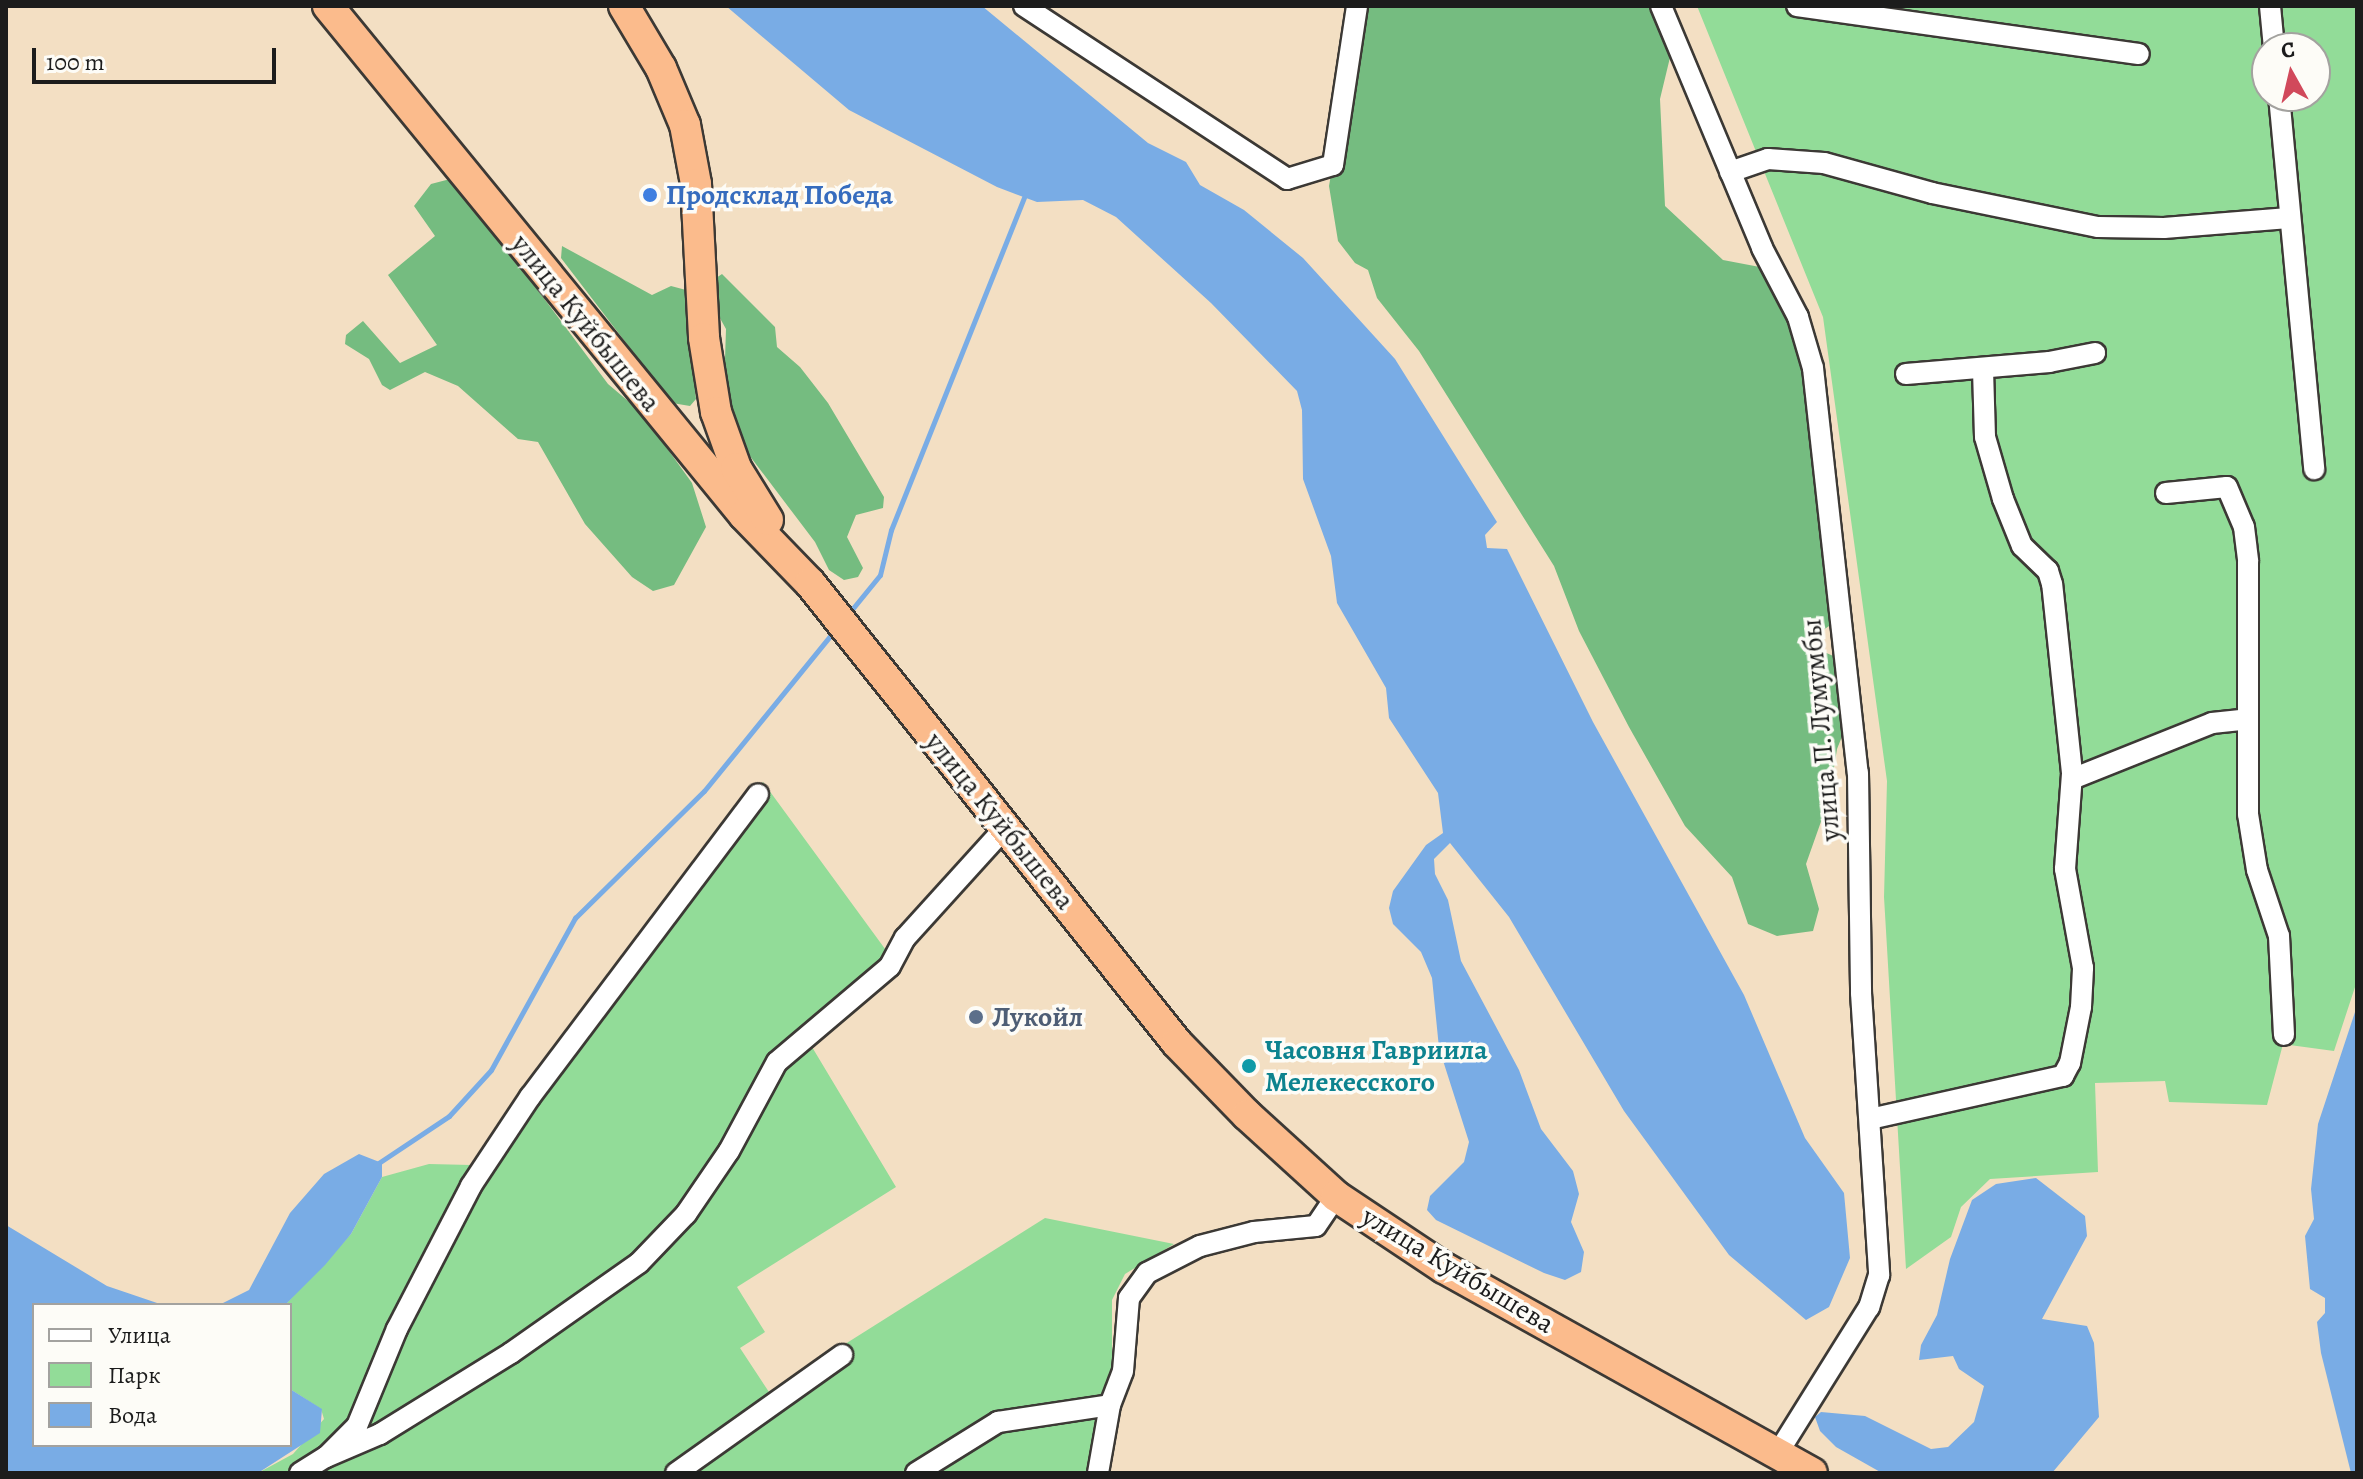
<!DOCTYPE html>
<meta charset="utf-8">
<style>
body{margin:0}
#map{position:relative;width:2363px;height:1479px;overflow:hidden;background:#f3dfc3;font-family:Alegreya,serif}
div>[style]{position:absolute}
.green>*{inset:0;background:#92dc98}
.forest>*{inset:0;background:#75bc80}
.water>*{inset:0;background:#79ace5}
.stream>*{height:5px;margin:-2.5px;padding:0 2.5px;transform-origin:2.5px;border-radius:2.5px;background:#79ace5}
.roads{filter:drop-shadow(2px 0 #3c3935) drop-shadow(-2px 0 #3c3935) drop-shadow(0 2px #3c3935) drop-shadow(0 -2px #3c3935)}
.minor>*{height:20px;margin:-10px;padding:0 10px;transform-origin:10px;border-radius:10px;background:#fff}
.highway>*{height:30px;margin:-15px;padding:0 15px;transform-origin:15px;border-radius:15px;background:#fbbb8c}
.dots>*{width:22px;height:22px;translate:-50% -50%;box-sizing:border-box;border:4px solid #fdfcf7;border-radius:50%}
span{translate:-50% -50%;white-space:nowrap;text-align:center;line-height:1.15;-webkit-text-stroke:7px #fdfcf7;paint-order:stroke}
.shop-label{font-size:28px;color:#366cbe;font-weight:700}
.left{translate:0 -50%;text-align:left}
.street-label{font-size:28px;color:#1c1c1c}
.service-label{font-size:28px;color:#4e5e75;font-weight:700}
.culture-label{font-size:28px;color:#0d838f;font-weight:700}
.frame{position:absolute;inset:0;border:8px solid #1c1c1c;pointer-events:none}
.legend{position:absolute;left:32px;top:1303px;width:260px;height:144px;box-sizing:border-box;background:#fdfcf7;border:2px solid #a3a29f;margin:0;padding:10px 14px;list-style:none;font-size:24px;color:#1c1c1c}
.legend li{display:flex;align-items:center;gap:16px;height:40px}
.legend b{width:40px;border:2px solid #a3a29f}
.north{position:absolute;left:2251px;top:32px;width:80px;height:80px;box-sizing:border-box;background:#fdfcf7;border:2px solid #a3a29f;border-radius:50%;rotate:352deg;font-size:22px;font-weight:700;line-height:32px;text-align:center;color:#1c1c1c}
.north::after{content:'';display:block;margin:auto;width:28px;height:36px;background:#d1495b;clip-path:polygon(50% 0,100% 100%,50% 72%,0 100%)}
.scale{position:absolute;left:32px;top:48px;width:244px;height:36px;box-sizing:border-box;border:4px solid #1c1c1c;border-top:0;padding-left:10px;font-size:24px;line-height:28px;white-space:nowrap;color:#1c1c1c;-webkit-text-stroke:6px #fdfcf7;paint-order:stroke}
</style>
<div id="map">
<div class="green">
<i style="clip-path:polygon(evenodd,1697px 6px,2357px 6px,2357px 981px,2334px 1051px,2283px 1044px,2267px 1105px,2169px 1102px,2165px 1081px,2095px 1083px,2098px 1172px,1990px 1179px,1961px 1207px,1951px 1237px,1906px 1269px,1884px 897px,1887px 781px,1823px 317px,1697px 6px,2267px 48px,2315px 48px,2315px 96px,2267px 96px,2267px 48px)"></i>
<i style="clip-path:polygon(763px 782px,888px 953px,809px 1042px,896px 1187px,737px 1287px,765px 1332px,740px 1348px,769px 1392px,1045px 1218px,1174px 1244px,1125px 1274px,1112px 1300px,1112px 1380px,1095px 1423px,1087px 1473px,258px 1473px,293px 1454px,324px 1419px,321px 1409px,290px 1389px,290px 1305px,285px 1305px,351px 1234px,382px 1177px,429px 1164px,471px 1165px,654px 912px)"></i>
</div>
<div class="forest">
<i style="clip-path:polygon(1360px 6px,1656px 6px,1673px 45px,1660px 99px,1665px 206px,1723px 260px,1765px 268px,1793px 317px,1808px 369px,1835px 622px,1804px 643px,1840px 659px,1847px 724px,1837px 749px,1829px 799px,1806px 864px,1819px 909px,1813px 931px,1777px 936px,1748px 924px,1732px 877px,1685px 826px,1629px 727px,1579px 631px,1554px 566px,1419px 351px,1377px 298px,1368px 270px,1355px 263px,1338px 241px,1329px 186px)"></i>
<i style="clip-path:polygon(454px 178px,608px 384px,641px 412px,692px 483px,706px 527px,674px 585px,653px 591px,632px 577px,585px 524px,538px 442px,518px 439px,458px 386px,425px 372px,390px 390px,382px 385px,369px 359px,345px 344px,346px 335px,363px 321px,400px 363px,437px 345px,388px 275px,435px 236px,414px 206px,431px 184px)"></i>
<i style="clip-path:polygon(562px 246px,652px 295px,671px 286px,686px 290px,696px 399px,690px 406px,672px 403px,561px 258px)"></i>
<i style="clip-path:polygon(722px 274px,775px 327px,777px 347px,800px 367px,828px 403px,884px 497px,883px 508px,856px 515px,847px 537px,863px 568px,858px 577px,844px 580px,829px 570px,815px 542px,743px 447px,724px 389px,726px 329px,716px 311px,713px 280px)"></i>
</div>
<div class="water">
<i style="clip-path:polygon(726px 6px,982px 6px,1148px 143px,1186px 162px,1200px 185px,1244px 210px,1303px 258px,1395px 359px,1497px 522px,1485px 535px,1487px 548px,1507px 549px,1593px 722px,1744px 995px,1805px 1138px,1844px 1193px,1850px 1258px,1829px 1307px,1806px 1320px,1729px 1255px,1624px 1111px,1509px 917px,1450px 843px,1434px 859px,1435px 874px,1448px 900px,1461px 961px,1519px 1070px,1541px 1129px,1573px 1171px,1579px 1194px,1571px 1222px,1584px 1252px,1581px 1272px,1565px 1280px,1544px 1273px,1436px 1220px,1427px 1210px,1430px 1196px,1464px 1162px,1469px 1142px,1439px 1048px,1432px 978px,1421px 952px,1393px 924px,1389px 908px,1393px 891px,1426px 845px,1443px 833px,1438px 793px,1389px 718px,1386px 688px,1337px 603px,1331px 556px,1303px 479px,1302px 410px,1297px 391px,1211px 303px,1116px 217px,1083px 200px,1037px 202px,997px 187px,849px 110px)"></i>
<i style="clip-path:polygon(2357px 1006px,2357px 1473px,2351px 1473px,2321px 1353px,2317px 1322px,2325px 1313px,2325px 1298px,2310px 1289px,2305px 1236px,2314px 1219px,2311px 1189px,2318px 1124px)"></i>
<i style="clip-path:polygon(359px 1154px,382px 1163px,382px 1177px,351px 1234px,325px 1265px,285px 1305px,219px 1305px,249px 1290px,290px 1213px,324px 1174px)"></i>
<i style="clip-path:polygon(2036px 1178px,2085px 1216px,2087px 1236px,2042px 1319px,2087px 1326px,2094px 1343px,2099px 1417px,2052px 1473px,1882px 1473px,1836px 1447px,1820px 1431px,1815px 1417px,1821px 1412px,1865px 1416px,1931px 1449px,1948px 1447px,1974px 1422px,1984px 1386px,1959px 1369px,1953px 1356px,1919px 1360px,1921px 1345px,1937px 1315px,1950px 1259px,1972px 1200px,1996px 1184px)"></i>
<i style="clip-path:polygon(6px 1225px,107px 1286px,163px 1305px,34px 1305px,34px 1445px,290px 1445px,290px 1389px,322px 1409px,320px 1433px,258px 1473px,6px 1473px)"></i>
</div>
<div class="stream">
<i style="left:849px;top:613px;width:49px;rotate:-50.8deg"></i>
<i style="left:880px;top:575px;width:46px;rotate:-76.3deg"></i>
<i style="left:891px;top:530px;width:359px;rotate:-68.2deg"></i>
<i style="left:374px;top:1166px;width:90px;rotate:-33.7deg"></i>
<i style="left:449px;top:1116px;width:62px;rotate:-47.6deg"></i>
<i style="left:491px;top:1070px;width:174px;rotate:-61.1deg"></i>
<i style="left:575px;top:918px;width:181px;rotate:-44.6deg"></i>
<i style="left:704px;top:791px;width:208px;rotate:-50.9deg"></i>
</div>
<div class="roads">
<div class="minor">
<i style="left:1024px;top:6px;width:315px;rotate:33.3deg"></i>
<i style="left:1287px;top:179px;width:48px;rotate:-16.9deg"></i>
<i style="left:1333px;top:165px;width:161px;rotate:-81.4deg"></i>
<i style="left:1661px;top:6px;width:262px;rotate:67.3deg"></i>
<i style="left:1762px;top:248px;width:78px;rotate:62.4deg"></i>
<i style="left:1798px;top:317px;width:53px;rotate:73.6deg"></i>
<i style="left:1813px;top:368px;width:407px;rotate:83.7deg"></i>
<i style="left:1858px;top:773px;width:220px;rotate:89.2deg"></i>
<i style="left:1861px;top:993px;width:283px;rotate:86.3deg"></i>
<i style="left:1879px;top:1275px;width:34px;rotate:107deg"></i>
<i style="left:1869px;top:1307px;width:173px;rotate:122deg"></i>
<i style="left:1797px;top:6px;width:345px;rotate:8deg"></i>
<i style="left:2270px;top:6px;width:42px;rotate:84.6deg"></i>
<i style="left:2279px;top:96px;width:375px;rotate:84.6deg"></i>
<i style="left:1730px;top:172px;width:40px;rotate:-18.9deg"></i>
<i style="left:1768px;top:159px;width:56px;rotate:4.1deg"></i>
<i style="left:1824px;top:163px;width:112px;rotate:15.5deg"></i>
<i style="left:1932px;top:193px;width:169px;rotate:11.6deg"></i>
<i style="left:2098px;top:227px;width:66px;rotate:0.9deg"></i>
<i style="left:2164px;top:228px;width:125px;rotate:-4.6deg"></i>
<i style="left:1906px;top:374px;width:144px;rotate:-4.8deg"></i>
<i style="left:2049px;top:362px;width:47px;rotate:-11.1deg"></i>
<i style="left:2166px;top:493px;width:61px;rotate:-5.6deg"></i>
<i style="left:2227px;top:487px;width:43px;rotate:67deg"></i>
<i style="left:2244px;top:527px;width:35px;rotate:83deg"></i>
<i style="left:2248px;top:562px;width:252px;rotate:90deg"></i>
<i style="left:2248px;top:814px;width:57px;rotate:80.9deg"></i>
<i style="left:2257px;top:870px;width:70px;rotate:71.6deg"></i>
<i style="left:2279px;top:936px;width:99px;rotate:87.1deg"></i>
<i style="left:2072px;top:779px;width:151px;rotate:-21.8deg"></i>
<i style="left:2212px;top:723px;width:36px;rotate:-6deg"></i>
<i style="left:1870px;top:1119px;width:198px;rotate:-12.6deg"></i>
<i style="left:2063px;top:1076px;width:15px;rotate:-62deg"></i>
<i style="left:2070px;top:1063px;width:57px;rotate:-78.9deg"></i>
<i style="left:2081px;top:1007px;width:39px;rotate:-87deg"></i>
<i style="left:2083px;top:968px;width:101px;rotate:-100.3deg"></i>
<i style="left:2065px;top:869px;width:96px;rotate:-85.8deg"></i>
<i style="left:2072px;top:773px;width:190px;rotate:-96deg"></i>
<i style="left:2052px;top:584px;width:14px;rotate:-107deg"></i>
<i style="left:2048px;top:571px;width:36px;rotate:-136deg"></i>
<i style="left:2022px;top:546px;width:51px;rotate:-112deg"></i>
<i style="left:2003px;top:499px;width:65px;rotate:-106.2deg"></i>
<i style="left:1985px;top:437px;width:68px;rotate:-91.7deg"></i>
<i style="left:326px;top:1457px;width:59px;rotate:-23.1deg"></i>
<i style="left:380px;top:1434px;width:154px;rotate:-31.7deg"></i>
<i style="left:511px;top:1353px;width:156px;rotate:-35.1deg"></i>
<i style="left:639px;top:1263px;width:68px;rotate:-46.2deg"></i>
<i style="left:686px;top:1214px;width:76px;rotate:-55.7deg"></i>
<i style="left:729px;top:1151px;width:101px;rotate:-61.7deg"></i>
<i style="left:777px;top:1062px;width:148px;rotate:-40.3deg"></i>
<i style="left:890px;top:966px;width:32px;rotate:-62deg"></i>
<i style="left:905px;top:938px;width:147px;rotate:-47.8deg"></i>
<i style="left:300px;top:1473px;width:31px;rotate:-32deg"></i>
<i style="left:326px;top:1457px;width:44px;rotate:-45deg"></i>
<i style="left:357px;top:1426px;width:105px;rotate:-67.6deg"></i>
<i style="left:397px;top:1329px;width:161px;rotate:-62.6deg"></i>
<i style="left:471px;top:1186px;width:107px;rotate:-56.5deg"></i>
<i style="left:530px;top:1097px;width:379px;rotate:-53deg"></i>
<i style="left:676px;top:1473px;width:204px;rotate:-35.4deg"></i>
<i style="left:916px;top:1473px;width:97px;rotate:-31.9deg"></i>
<i style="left:998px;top:1422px;width:113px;rotate:-8.6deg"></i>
<i style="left:1098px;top:1473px;width:69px;rotate:-80deg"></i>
<i style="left:1110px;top:1405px;width:36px;rotate:-69deg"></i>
<i style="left:1123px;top:1371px;width:73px;rotate:-85.3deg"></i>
<i style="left:1129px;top:1298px;width:31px;rotate:-54deg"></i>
<i style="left:1147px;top:1273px;width:59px;rotate:-27deg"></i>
<i style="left:1200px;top:1246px;width:56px;rotate:-14.5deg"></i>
<i style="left:1254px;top:1232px;width:62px;rotate:-5.5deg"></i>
<i style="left:1316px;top:1226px;width:36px;rotate:-56deg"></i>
</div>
<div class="highway">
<i style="left:328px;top:6px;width:657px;rotate:50.74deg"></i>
<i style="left:744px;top:515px;width:95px;rotate:45.9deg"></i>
<i style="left:810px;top:583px;width:588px;rotate:51.42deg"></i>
<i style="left:1177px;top:1043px;width:100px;rotate:45.8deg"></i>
<i style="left:1247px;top:1115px;width:120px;rotate:42.3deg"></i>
<i style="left:1336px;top:1196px;width:130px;rotate:33.7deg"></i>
<i style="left:1444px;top:1268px;width:421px;rotate:29.1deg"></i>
<i style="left:624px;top:6px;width:72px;rotate:59.2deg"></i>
<i style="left:661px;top:68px;width:62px;rotate:67.2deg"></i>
<i style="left:685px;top:125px;width:60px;rotate:79.4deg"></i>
<i style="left:696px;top:184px;width:154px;rotate:87deg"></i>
<i style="left:704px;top:338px;width:75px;rotate:80.8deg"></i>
<i style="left:716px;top:412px;width:59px;rotate:70.3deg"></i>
<i style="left:736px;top:468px;width:61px;rotate:58.4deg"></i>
</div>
</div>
<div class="dots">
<i style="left:650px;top:195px;background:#3f7fe0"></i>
<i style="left:976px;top:1017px;background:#5c6f8a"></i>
<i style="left:1249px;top:1066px;background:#0f9aa8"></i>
</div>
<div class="shop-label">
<span class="left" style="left:666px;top:195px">Продсклад Победа</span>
</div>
<div class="street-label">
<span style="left:586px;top:323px;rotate:51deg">улица Куйбышева</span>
<span style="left:1821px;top:730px;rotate:-95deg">улица П. Лумумбы</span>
<span style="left:1000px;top:821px;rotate:51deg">улица Куйбышева</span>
<span style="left:1458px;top:1270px;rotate:31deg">улица Куйбышева</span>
</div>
<div class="service-label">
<span class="left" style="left:992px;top:1017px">Лукойл</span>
</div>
<div class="culture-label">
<span class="left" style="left:1265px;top:1066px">Часовня Гавриила<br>Мелекесского</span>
</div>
<div class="frame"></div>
<ul class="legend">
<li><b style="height:10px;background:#fff"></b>Улица</li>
<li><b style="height:22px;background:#92dc98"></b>Парк</li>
<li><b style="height:22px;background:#79ace5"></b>Вода</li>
</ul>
<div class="north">С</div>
<div class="scale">100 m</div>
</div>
